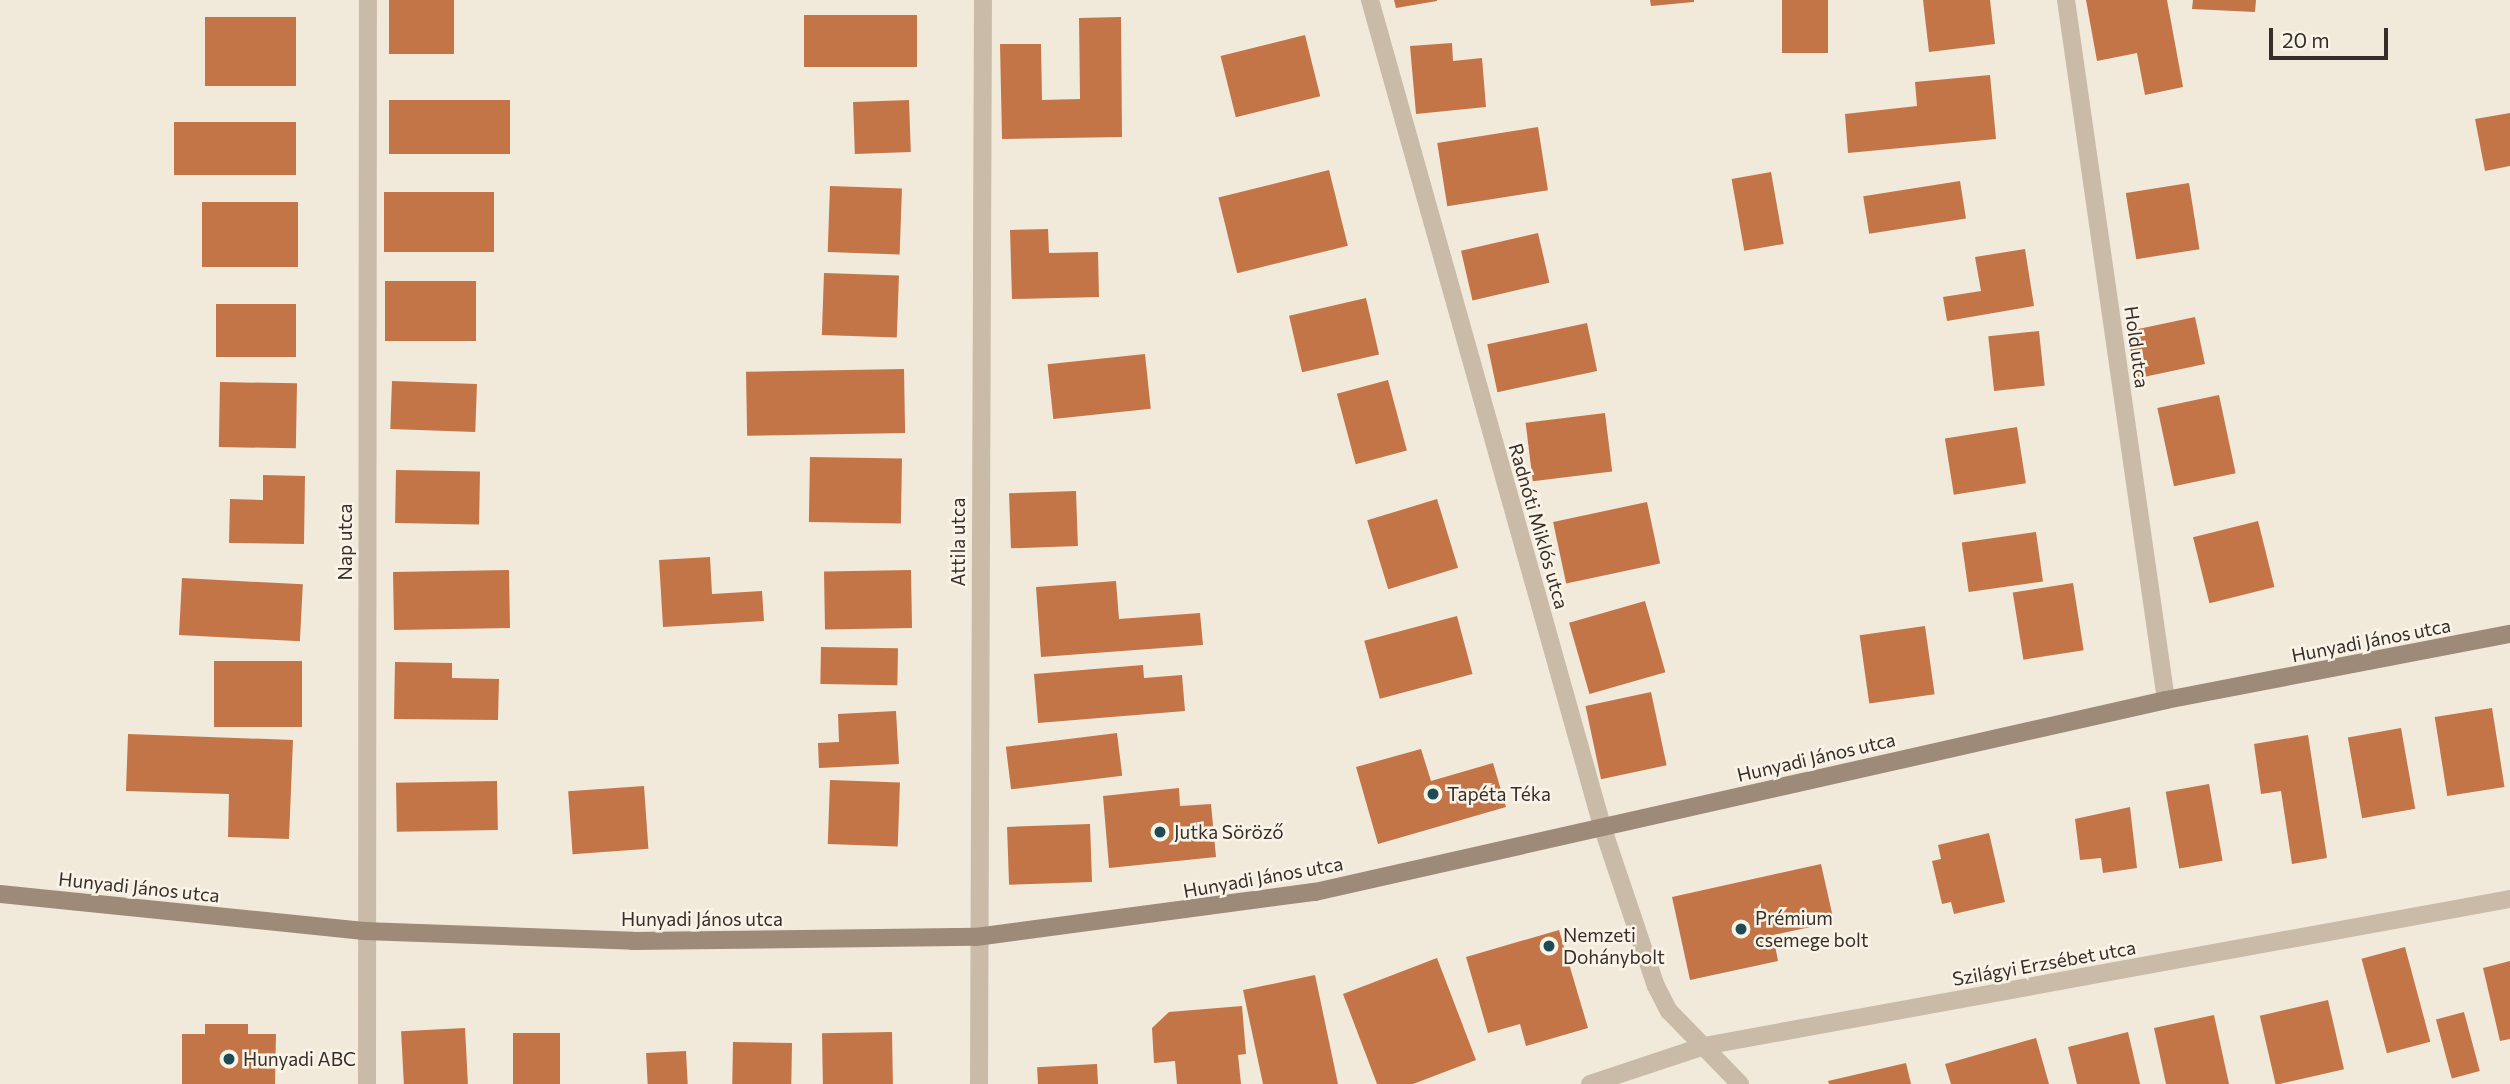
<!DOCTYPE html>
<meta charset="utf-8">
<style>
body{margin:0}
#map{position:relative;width:2510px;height:1084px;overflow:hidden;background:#f1eadb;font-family:Commissioner,sans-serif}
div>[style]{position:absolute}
.building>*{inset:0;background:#c37548;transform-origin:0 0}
.street>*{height:18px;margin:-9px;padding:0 9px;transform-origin:9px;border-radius:9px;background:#c9bba8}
.secondary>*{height:18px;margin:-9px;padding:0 9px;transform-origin:9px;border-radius:9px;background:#9d8a79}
.dots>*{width:19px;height:19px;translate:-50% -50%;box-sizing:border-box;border:4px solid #f9f3e8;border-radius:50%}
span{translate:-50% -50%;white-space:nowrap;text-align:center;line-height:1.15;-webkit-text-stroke:5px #f9f3e8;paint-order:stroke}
.street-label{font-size:19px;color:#362e28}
.poi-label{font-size:19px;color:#362e28}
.left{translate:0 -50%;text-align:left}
.scale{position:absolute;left:2269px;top:28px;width:119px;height:32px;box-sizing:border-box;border:4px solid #362e28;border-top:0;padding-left:9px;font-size:21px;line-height:24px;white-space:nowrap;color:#362e28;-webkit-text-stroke:5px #f9f3e8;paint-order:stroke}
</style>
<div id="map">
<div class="building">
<i style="left:389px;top:0;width:65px;height:54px"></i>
<i style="clip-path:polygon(1394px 0,1437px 0,1437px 1px,1396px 8px)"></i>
<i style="clip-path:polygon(1650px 0,1694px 0,1694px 2px,1651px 6px)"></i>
<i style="left:1782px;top:0;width:46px;height:53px"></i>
<i style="clip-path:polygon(1923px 0,1990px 0,1995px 44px,1929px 52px)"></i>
<i style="clip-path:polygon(2086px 0,2167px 0,2183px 87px,2145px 95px,2137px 53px,2097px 61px)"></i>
<i style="clip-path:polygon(2193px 0,2256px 0,2255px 12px,2192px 9px)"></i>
<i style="left:917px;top:15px;width:52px;height:113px;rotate:90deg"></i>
<i style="left:296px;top:17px;width:69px;height:91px;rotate:90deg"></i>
<i style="clip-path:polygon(1121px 17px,1122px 137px,1002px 139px,1000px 44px,1041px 44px,1042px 100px,1080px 99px,1079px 18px)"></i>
<i style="left:1305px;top:35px;width:63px;height:87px;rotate:76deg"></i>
<i style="clip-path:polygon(1452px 43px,1453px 61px,1482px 58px,1486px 107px,1416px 114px,1410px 46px)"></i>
<i style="clip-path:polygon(1990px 75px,1996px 139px,1848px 153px,1845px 114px,1917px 106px,1915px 82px)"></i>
<i style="left:389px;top:100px;width:121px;height:54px"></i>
<i style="left:909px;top:100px;width:52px;height:56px;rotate:88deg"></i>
<i style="clip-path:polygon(2510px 113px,2510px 166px,2485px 171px,2475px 119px)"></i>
<i style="left:296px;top:122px;width:53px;height:122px;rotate:90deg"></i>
<i style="left:1538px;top:127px;width:64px;height:102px;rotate:81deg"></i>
<i style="left:1329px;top:170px;width:78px;height:114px;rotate:76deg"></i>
<i style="left:1771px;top:172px;width:73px;height:40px;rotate:80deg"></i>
<i style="left:1960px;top:181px;width:38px;height:98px;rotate:81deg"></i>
<i style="left:2189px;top:183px;width:67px;height:64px;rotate:81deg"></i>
<i style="left:830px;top:186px;width:72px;height:66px;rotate:2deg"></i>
<i style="left:384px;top:192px;width:110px;height:60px"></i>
<i style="left:202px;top:202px;width:96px;height:65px"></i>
<i style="clip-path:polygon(1048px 229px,1049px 253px,1098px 252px,1099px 297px,1012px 299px,1010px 230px)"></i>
<i style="left:1538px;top:233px;width:51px;height:79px;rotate:77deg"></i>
<i style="clip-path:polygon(2025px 249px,2034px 306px,1947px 321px,1943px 297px,1981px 291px,1975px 257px)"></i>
<i style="left:824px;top:273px;width:75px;height:62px;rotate:2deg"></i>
<i style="left:476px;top:281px;width:60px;height:91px;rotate:90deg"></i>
<i style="left:1366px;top:298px;width:58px;height:79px;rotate:77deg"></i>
<i style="left:216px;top:304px;width:80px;height:53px"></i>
<i style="left:2195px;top:317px;width:48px;height:70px;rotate:78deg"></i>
<i style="left:1587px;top:323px;width:49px;height:102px;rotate:78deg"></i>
<i style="left:2039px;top:331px;width:55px;height:51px;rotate:84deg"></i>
<i style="left:1145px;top:354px;width:55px;height:98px;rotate:84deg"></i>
<i style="left:904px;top:369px;width:64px;height:158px;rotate:89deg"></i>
<i style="left:1388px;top:380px;width:73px;height:53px;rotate:75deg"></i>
<i style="left:392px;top:381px;width:85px;height:48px;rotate:2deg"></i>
<i style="left:220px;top:382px;width:77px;height:65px;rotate:1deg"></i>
<i style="left:2219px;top:395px;width:80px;height:63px;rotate:78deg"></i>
<i style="left:1605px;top:413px;width:59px;height:80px;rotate:83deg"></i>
<i style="left:2017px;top:427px;width:57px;height:73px;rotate:81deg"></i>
<i style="left:810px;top:457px;width:92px;height:65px;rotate:1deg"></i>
<i style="left:396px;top:470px;width:84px;height:53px;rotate:1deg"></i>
<i style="clip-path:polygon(263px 475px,305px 476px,304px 544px,229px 543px,230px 499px,263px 500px)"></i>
<i style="left:1076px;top:491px;width:55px;height:67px;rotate:88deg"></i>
<i style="left:1437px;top:499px;width:72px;height:73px;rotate:73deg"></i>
<i style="left:1647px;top:502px;width:63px;height:96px;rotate:78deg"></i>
<i style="left:2258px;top:521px;width:68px;height:67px;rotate:76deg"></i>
<i style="left:2036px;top:532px;width:50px;height:75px;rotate:82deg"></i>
<i style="clip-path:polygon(710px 557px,712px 594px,762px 591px,764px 621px,663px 627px,659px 560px)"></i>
<i style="left:509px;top:570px;width:58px;height:116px;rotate:89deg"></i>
<i style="left:911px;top:570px;width:58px;height:87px;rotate:89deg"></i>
<i style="left:182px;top:578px;width:121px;height:57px;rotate:3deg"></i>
<i style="clip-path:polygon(1116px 581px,1119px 619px,1200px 613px,1203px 645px,1041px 657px,1036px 587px)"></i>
<i style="left:2073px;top:583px;width:68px;height:61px;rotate:81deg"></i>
<i style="left:1645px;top:601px;width:74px;height:79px;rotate:74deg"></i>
<i style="left:1457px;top:616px;width:60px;height:96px;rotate:75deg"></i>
<i style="left:1925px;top:626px;width:69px;height:66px;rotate:82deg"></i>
<i style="left:821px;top:647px;width:77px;height:37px;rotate:1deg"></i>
<i style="left:214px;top:661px;width:88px;height:66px"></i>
<i style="clip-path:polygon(395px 662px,452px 663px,452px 678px,499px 679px,498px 720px,394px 719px)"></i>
<i style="clip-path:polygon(1143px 665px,1144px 678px,1182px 675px,1185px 711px,1038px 723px,1034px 674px)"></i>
<i style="left:1651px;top:692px;width:75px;height:67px;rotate:78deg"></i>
<i style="left:2492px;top:708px;width:80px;height:58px;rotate:81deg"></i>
<i style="clip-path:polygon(896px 711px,899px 764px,819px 768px,818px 743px,839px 742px,838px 714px)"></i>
<i style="left:2401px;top:728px;width:82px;height:54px;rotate:80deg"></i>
<i style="left:1117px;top:733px;width:43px;height:112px;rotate:83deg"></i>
<i style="clip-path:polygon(128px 734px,293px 740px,289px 839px,228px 837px,229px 794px,126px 791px)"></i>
<i style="clip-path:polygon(2308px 735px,2327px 858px,2292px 864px,2281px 791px,2261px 794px,2254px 744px)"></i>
<i style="clip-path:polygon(1421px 749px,1431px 781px,1493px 763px,1506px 807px,1378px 844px,1356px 767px)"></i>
<i style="left:830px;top:780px;width:70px;height:64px;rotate:2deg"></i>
<i style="left:497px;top:781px;width:49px;height:101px;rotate:89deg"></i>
<i style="left:2209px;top:784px;width:78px;height:44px;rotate:80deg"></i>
<i style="left:644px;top:786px;width:63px;height:76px;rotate:86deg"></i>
<i style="clip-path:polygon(1179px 788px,1180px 806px,1211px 804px,1216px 857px,1109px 868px,1103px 796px)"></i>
<i style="clip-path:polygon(2130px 807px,2137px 868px,2103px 873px,2101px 858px,2080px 860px,2075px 819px)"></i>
<i style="left:1090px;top:824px;width:58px;height:83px;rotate:88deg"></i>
<i style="clip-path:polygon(1989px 833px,2005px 902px,1954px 914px,1951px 902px,1942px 904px,1932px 861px,1941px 859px,1938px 845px)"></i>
<i style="clip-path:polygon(1821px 864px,1834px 922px,1773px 935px,1778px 961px,1690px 980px,1672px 897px)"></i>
<i style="clip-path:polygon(1559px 930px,1588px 1028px,1526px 1046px,1520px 1024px,1488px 1033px,1466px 957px)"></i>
<i style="left:2405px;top:947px;width:98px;height:45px;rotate:75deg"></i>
<i style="clip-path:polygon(1437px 958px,1476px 1060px,1413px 1084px,1377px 1084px,1343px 994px)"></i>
<i style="clip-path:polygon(2510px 961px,2510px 1039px,2500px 1041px,2483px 968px)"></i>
<i style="clip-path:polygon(1315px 975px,1338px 1084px,1263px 1084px,1243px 990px)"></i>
<i style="left:2328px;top:1000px;width:71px;height:70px;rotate:77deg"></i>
<i style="clip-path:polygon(1242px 1006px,1246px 1054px,1238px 1055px,1241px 1084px,1177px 1084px,1175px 1061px,1154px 1063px,1152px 1028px,1169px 1012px)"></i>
<i style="left:2464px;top:1012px;width:61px;height:29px;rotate:75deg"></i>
<i style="clip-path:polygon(2214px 1015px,2229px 1084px,2166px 1084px,2154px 1028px)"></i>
<i style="clip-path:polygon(205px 1024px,248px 1024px,248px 1034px,276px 1034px,275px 1084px,182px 1084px,182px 1034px,205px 1034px)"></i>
<i style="left:465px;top:1028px;width:56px;height:64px;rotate:87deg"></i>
<i style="left:892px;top:1032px;width:52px;height:70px;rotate:89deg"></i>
<i style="clip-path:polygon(2128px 1032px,2140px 1084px,2077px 1084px,2068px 1047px)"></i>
<i style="left:513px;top:1033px;width:47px;height:51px"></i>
<i style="clip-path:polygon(2036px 1038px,2049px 1084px,1951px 1084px,1945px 1064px)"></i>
<i style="left:733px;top:1042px;width:59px;height:42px;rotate:1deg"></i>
<i style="left:686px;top:1051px;width:33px;height:40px;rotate:87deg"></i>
<i style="clip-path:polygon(1906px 1063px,1911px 1084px,1829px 1084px,1828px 1081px)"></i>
<i style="left:1097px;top:1064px;width:20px;height:60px;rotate:87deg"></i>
</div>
<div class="street">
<i style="left:1370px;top:0;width:858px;rotate:74.31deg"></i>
<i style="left:1602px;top:826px;width:169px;rotate:71.4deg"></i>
<i style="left:1656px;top:986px;width:28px;rotate:63deg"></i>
<i style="left:1669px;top:1011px;width:102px;rotate:45.8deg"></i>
<i style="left:2066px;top:0;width:707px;rotate:81.87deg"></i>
<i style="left:367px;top:1084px;width:1084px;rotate:-89.95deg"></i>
<i style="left:979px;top:1084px;width:1084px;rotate:-89.79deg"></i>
<i style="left:1590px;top:1084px;width:120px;rotate:-18.4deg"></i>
<i style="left:1704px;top:1046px;width:819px;rotate:-10.34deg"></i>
</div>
<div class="secondary">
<i style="left:0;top:894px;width:366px;rotate:5.8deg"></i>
<i style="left:364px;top:931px;width:269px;rotate:2.1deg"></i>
<i style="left:633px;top:941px;width:343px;rotate:-0.7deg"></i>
<i style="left:976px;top:937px;width:342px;rotate:-7.6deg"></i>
<i style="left:1315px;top:892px;width:872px;rotate:-12.71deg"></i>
<i style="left:2166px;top:700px;width:350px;rotate:-10.9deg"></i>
</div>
<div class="dots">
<i style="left:1433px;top:794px;background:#1e4c56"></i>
<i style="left:1160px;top:832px;background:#1e4c56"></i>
<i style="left:1741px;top:929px;background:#1e4c56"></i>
<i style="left:1549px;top:946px;background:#1e4c56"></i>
<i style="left:229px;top:1059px;background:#1e4c56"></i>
</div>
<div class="street-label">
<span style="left:2137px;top:347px;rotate:82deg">Hold utca</span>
<span style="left:1539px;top:526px;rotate:74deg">Radnóti Miklós utca</span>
<span style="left:345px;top:542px;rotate:-90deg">Nap utca</span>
<span style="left:958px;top:542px;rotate:-90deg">Attila utca</span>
<span style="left:2371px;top:640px;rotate:-11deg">Hunyadi János utca</span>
<span style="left:1816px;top:757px;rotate:-13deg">Hunyadi János utca</span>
<span style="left:1263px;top:877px;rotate:-10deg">Hunyadi János utca</span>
<span style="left:139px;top:887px;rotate:6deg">Hunyadi János utca</span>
<span style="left:702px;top:919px">Hunyadi János utca</span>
<span style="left:2044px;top:963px;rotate:-10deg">Szilágyi Erzsébet utca</span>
</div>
<div class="poi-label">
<span class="left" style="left:1447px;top:794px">Tapéta Téka</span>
<span class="left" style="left:1174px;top:832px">Jutka Söröző</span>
<span class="left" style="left:1755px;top:929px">Prémium<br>csemege bolt</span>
<span class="left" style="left:1563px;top:946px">Nemzeti<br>Dohánybolt</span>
<span class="left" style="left:243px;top:1059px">Hunyadi ABC</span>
</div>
<div class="scale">20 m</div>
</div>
